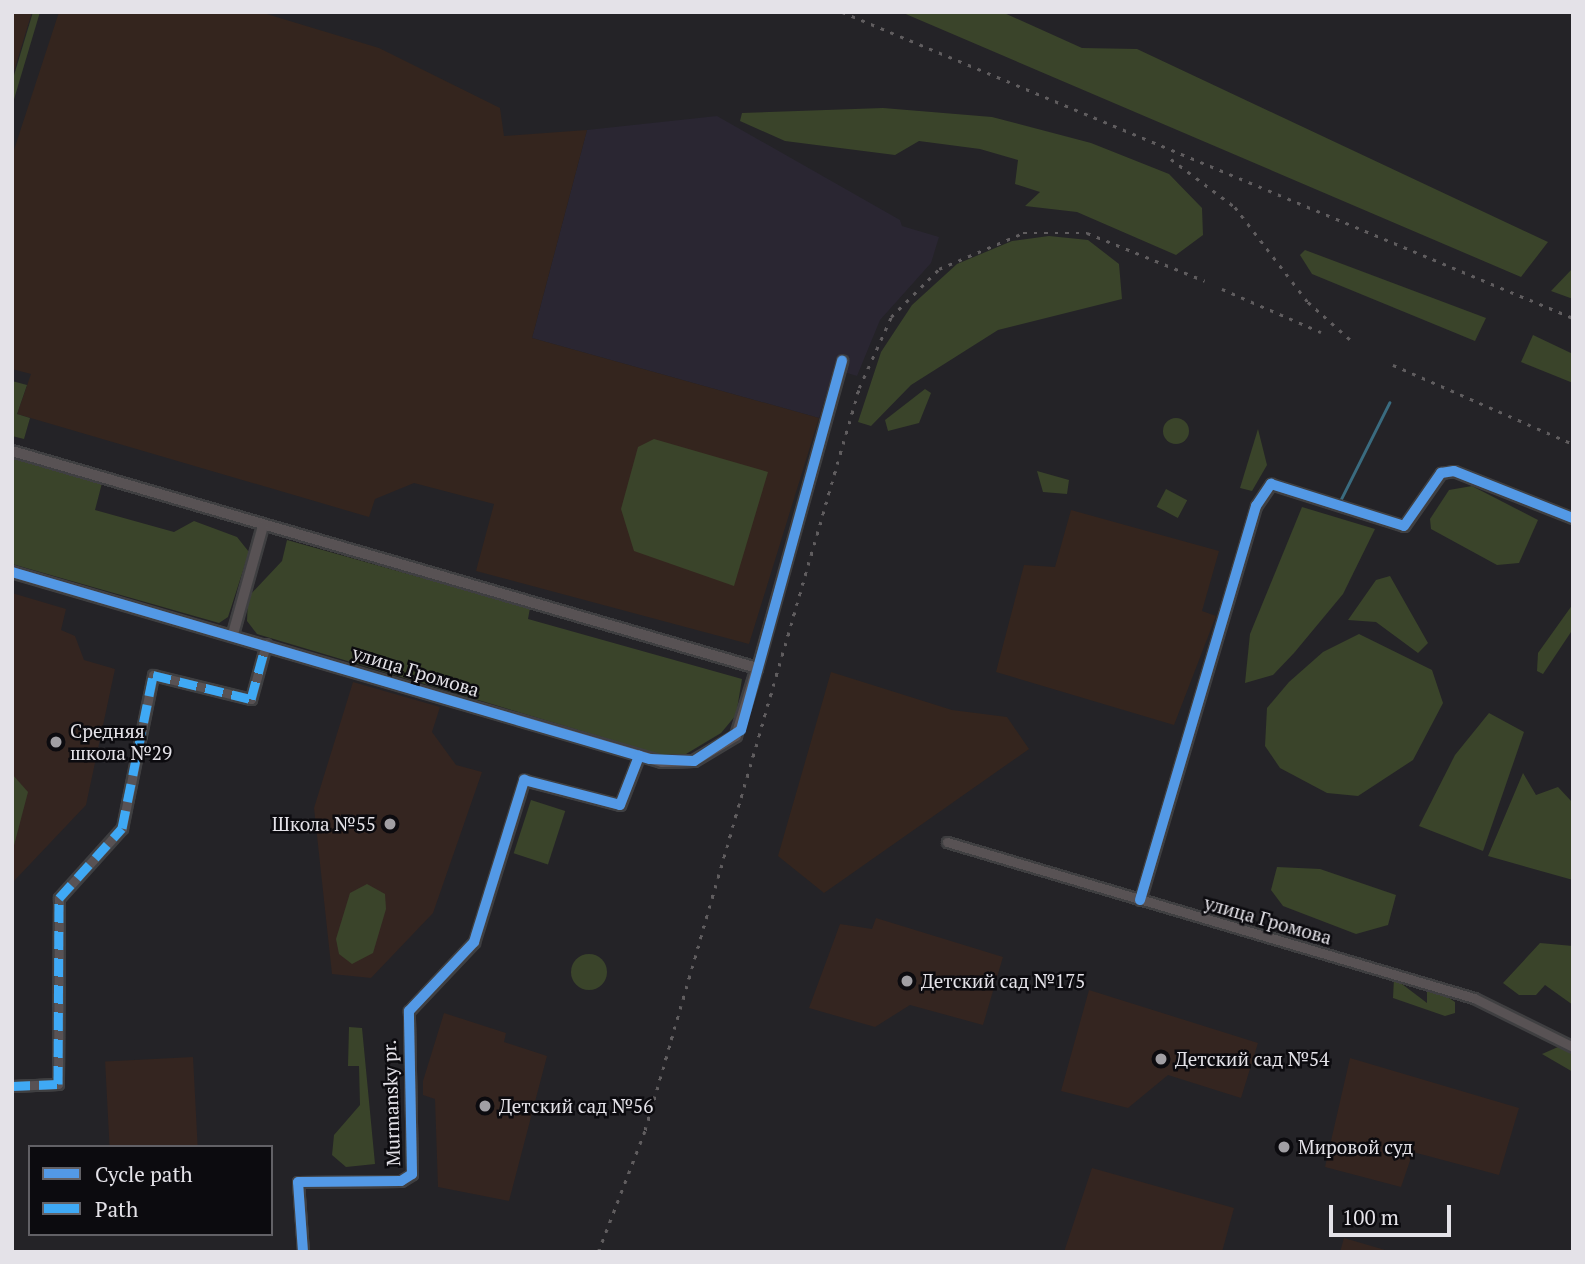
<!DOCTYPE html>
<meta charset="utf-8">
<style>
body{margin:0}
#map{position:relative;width:1585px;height:1264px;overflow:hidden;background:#242327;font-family:"PT Serif",serif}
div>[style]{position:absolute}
.built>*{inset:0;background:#2a2632}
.industrial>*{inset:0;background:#34251e}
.education>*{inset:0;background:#342520;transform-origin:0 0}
.green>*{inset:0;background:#3a442a;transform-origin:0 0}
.round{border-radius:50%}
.stream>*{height:2.5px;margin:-1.25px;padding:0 1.25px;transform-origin:1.25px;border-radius:1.25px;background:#3a6b7f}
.roads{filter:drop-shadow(2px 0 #3f3f41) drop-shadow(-2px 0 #3f3f41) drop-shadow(0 2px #3f3f41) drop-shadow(0 -2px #3f3f41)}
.minor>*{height:9px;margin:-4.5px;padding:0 4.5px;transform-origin:4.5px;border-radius:4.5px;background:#585254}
.tertiary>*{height:10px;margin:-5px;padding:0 5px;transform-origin:5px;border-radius:5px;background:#585254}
.rail>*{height:2.5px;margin-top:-1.25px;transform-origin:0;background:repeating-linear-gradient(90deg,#605d5f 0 3.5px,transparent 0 10.5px)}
.quiet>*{height:9px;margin-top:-4.5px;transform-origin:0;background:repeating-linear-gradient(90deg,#3fa9f5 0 18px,transparent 0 27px)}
.cycleway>*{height:10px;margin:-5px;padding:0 5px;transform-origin:5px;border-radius:5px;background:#5399e6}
.dots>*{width:19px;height:19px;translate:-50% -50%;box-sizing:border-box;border:4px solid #0c0b0f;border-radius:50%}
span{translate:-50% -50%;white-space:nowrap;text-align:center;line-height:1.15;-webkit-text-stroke:5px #0c0b0f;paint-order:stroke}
.street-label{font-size:19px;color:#e4e2e8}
.poi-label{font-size:19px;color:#e4e2e8}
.left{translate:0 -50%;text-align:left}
.right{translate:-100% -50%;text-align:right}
.frame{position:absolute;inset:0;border:14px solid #e4e2e8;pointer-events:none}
.legend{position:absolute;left:28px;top:1145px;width:245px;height:91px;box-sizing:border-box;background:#0c0b0f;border:2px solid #626166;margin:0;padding:9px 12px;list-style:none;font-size:21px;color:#e4e2e8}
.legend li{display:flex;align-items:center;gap:14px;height:35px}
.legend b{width:35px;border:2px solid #626166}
.scale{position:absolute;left:1329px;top:1205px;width:122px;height:32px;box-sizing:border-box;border:4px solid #e4e2e8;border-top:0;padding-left:9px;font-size:21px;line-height:24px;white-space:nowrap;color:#e4e2e8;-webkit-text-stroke:5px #0c0b0f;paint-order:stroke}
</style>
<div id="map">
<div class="built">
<i style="clip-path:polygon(717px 116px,900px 220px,902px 226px,939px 237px,931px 263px,880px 320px,857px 376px,834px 369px,819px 418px,532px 338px,587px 130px)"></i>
</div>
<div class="industrial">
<i style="clip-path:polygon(12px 12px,32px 12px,12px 78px)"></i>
<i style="clip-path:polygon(59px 12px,260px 12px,379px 48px,500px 108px,504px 136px,587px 130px,532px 338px,819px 418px,749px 644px,476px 571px,494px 504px,414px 483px,375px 499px,369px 517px,17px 414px,31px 374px,12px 369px,12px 156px)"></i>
<i style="clip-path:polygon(1071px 510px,1219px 551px,1202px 611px,1216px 616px,1174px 725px,996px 672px,1024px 565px,1055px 567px)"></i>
<i style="clip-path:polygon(831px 672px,952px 710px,1007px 717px,1029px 749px,824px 893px,778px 856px)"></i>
</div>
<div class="education">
<i style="clip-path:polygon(12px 593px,66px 609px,61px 630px,75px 636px,84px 660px,115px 669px,86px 805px,14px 881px)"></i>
<i style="clip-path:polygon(353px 682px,440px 707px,432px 732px,456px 765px,482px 772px,433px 913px,371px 978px,332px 974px,314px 808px)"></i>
<i style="clip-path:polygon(876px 918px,1003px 957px,983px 1025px,910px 1005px,875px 1027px,809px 1008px,840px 924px,872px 929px)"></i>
<i style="clip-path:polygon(1089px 990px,1258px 1043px,1241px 1098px,1168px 1075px,1128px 1108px,1061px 1091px)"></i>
<i style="clip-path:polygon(444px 1013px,506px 1033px,504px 1042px,547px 1056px,509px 1201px,438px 1187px,435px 1099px,423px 1095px,423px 1081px)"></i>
<i style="left:193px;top:1057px;width:90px;height:88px;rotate:87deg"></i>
<i style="clip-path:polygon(1350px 1058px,1519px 1108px,1499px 1175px,1413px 1152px,1401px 1187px,1325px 1167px)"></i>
<i style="clip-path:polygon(1092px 1168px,1234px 1208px,1222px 1252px,1064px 1252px)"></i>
<i style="clip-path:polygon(1344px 1238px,1392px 1252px,1340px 1252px)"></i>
</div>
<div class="green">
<i style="clip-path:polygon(33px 12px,40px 12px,12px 106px,12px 82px)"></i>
<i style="clip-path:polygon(901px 12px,1002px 12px,1082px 48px,1137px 49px,1548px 242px,1521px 277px)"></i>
<i style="clip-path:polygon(883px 108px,992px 117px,1091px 143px,1169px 174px,1202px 208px,1203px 235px,1176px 255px,1077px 212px,1025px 206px,1040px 192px,1015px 184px,1018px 160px,980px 149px,919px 141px,895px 155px,785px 141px,740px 121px,742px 113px)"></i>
<i style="clip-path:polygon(1049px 236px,1088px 240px,1119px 264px,1122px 299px,998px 330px,911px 385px,871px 426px,858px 422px,881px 352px,912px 305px,957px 264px,1012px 241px)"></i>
<i style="clip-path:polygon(1305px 250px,1337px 262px,1486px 318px,1475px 341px,1312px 274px,1300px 255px)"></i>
<i style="clip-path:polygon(1573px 268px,1573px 299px,1551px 291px)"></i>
<i style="clip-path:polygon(1533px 335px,1573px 354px,1573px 383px,1521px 362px)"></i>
<i style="clip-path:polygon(12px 381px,27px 385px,17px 414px,30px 418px,24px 439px,12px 436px)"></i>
<i style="clip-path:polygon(925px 389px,931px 393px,919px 423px,888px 431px,885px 420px)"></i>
<i class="round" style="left:1163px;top:418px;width:26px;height:26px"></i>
<i style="clip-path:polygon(1258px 429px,1267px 465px,1252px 491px,1240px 488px)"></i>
<i style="clip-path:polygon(654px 439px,768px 472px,734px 586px,634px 551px,621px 509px,638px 447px)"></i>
<i style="clip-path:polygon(12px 458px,102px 483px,95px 510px,174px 532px,194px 521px,237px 537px,249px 552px,228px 617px,219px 623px,12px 564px)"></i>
<i style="clip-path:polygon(1037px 471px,1069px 480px,1067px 494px,1043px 492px)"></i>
<i style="clip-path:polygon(1472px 486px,1538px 520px,1519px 563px,1497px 565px,1431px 529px,1430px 519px,1449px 490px)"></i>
<i style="left:1166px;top:489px;width:24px;height:20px;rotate:28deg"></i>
<i style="clip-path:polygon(1302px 507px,1375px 529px,1343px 594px,1294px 653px,1273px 675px,1245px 683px,1250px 634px)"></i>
<i style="clip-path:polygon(287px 540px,530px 608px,528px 619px,742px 679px,736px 715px,721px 733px,686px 754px,662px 755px,257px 634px,247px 621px,248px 597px,282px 561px)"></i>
<i style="clip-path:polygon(1390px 576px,1428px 643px,1418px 653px,1376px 622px,1348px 620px,1376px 580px)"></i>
<i style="clip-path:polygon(1573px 604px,1573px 629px,1543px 674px,1537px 671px,1538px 653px)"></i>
<i style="clip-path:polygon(1359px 634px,1432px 670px,1443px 703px,1413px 760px,1358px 796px,1327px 793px,1280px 768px,1265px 746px,1267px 708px,1289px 682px,1323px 652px)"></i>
<i style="clip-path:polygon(1489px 713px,1524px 732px,1483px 851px,1419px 826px,1455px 755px)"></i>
<i style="clip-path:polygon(1523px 773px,1536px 795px,1558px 787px,1573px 803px,1573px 880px,1488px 856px)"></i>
<i style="clip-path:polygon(12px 774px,28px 792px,12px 853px)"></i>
<i style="left:531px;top:800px;width:36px;height:56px;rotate:18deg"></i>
<i style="clip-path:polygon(1277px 867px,1320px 869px,1396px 895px,1388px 925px,1356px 934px,1283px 906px,1271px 890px)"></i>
<i style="clip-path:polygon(367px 884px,385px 894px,386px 909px,373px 953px,352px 964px,339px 954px,336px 939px,350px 893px)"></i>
<i style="clip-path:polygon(1540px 943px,1573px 946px,1573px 1005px,1545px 985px,1536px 995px,1519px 995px,1503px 983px)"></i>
<i class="round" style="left:571px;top:954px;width:36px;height:36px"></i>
<i style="clip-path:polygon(1394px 978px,1427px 1003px,1427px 990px,1446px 996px,1455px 1002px,1455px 1013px,1445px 1016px,1393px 998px)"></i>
<i style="clip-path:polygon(349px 1027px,362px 1028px,375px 1164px,346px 1167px,332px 1155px,334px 1135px,360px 1105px,359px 1066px,348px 1066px)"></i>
<i style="clip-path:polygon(1558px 1047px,1573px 1053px,1573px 1072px,1542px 1054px)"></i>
</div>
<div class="stream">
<i style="left:1340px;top:501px;width:110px;rotate:-63.4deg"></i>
</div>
<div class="roads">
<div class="minor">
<i style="left:757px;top:668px;width:319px;rotate:-74.5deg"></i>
<i style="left:947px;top:842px;width:550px;rotate:16.49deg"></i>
<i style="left:1474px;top:998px;width:110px;rotate:26.3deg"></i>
<i style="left:1140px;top:900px;width:411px;rotate:-73.6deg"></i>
<i style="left:1256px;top:506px;width:27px;rotate:-56deg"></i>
<i style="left:1271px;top:484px;width:139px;rotate:17.5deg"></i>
<i style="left:1404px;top:526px;width:65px;rotate:-55.1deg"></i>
<i style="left:1441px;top:473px;width:13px;rotate:-9deg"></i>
<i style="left:1454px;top:471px;width:128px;rotate:21.6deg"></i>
<i style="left:12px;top:1086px;width:46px;rotate:-2.5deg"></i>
<i style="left:58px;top:1084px;width:186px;rotate:-89.7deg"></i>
<i style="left:59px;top:898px;width:94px;rotate:-48deg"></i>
<i style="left:122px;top:828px;width:156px;rotate:-78.5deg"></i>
<i style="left:153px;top:675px;width:101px;rotate:13.8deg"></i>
<i style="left:251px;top:699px;width:57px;rotate:-74.7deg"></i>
<i style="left:303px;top:1252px;width:70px;rotate:-94.1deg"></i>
<i style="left:298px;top:1182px;width:103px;rotate:-0.6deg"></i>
<i style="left:401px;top:1181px;width:13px;rotate:-32deg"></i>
<i style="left:412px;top:1174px;width:163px;rotate:-91.1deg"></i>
<i style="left:409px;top:1011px;width:95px;rotate:-46.7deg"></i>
<i style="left:474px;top:942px;width:170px;rotate:-72.8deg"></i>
<i style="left:524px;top:780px;width:99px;rotate:14.6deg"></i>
<i style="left:620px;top:805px;width:53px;rotate:-68.8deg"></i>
</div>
<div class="tertiary">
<i style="left:12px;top:451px;width:776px;rotate:16.24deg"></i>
<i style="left:757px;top:668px;width:71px;rotate:107.2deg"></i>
<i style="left:736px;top:736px;width:49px;rotate:149.2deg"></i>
<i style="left:694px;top:761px;width:32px;rotate:178deg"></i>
<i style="left:662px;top:762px;width:677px;rotate:-163.71deg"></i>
<i style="left:233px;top:634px;width:112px;rotate:-74.5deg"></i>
</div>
</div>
<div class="rail">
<i style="left:842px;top:12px;width:792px;rotate:22.71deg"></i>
<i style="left:1171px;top:159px;width:80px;rotate:36.9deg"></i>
<i style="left:1235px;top:207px;width:120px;rotate:52.5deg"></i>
<i style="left:1308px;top:302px;width:60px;rotate:41.6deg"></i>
<i style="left:1222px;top:289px;width:108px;rotate:23.5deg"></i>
<i style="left:1393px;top:365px;width:197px;rotate:23.7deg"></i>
<i style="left:598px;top:1252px;width:131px;rotate:-68.9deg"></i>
<i style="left:645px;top:1130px;width:772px;rotate:-73.91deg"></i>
<i style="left:859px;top:388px;width:78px;rotate:-65.7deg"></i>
<i style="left:891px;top:317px;width:68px;rotate:-45deg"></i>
<i style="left:939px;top:269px;width:91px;rotate:-23.2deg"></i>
<i style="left:1023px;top:233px;width:64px"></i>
<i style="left:1087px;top:233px;width:127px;rotate:22.1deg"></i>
</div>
<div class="quiet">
<i style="left:12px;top:1086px;width:46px;rotate:-2.5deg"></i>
<i style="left:58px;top:1084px;width:186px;rotate:-89.7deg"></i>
<i style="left:59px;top:898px;width:94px;rotate:-48deg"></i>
<i style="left:122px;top:828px;width:156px;rotate:-78.5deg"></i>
<i style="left:153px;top:675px;width:101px;rotate:13.8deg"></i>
<i style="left:251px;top:699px;width:57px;rotate:-74.7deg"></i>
</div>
<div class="cycleway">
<i style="left:12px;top:572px;width:665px;rotate:16.34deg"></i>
<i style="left:650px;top:759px;width:44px;rotate:2.6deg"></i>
<i style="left:694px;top:761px;width:56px;rotate:-33.4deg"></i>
<i style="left:741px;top:730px;width:383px;rotate:-74.7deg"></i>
<i style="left:1140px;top:900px;width:411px;rotate:-73.6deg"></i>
<i style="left:1256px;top:506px;width:27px;rotate:-56deg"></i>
<i style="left:1271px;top:484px;width:139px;rotate:17.5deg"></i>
<i style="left:1404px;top:526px;width:65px;rotate:-55.1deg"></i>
<i style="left:1441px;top:473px;width:13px;rotate:-9deg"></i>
<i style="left:1454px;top:471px;width:128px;rotate:21.6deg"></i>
<i style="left:303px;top:1252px;width:70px;rotate:-94.1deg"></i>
<i style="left:298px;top:1182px;width:103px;rotate:-0.6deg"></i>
<i style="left:401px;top:1181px;width:13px;rotate:-32deg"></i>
<i style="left:412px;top:1174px;width:163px;rotate:-91.1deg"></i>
<i style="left:409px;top:1011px;width:95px;rotate:-46.7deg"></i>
<i style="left:474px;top:942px;width:170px;rotate:-72.8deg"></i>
<i style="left:524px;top:780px;width:99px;rotate:14.6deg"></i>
<i style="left:620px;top:805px;width:53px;rotate:-68.8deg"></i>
</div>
<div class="dots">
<i style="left:56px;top:742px;background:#a19fa4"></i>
<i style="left:390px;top:824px;background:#a19fa4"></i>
<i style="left:907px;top:981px;background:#a19fa4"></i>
<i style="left:1161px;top:1059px;background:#a19fa4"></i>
<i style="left:485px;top:1106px;background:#a19fa4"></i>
<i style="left:1284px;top:1147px;background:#a19fa4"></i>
</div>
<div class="street-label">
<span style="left:416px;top:671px;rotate:17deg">улица Громова</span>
<span style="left:1268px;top:920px;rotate:16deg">улица Громова</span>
<span style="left:391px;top:1103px;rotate:-92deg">Murmansky pr.</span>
</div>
<div class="poi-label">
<span class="left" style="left:70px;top:742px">Средняя<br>школа №29</span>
<span class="right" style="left:376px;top:824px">Школа №55</span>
<span class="left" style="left:921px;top:981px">Детский сад №175</span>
<span class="left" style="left:1175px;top:1059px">Детский сад №54</span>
<span class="left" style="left:499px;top:1106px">Детский сад №56</span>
<span class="left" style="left:1298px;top:1147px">Мировой суд</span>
</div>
<div class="frame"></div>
<ul class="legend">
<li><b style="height:9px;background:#5399e6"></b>Cycle path</li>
<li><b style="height:9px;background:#3fa9f5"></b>Path</li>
</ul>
<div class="scale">100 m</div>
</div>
